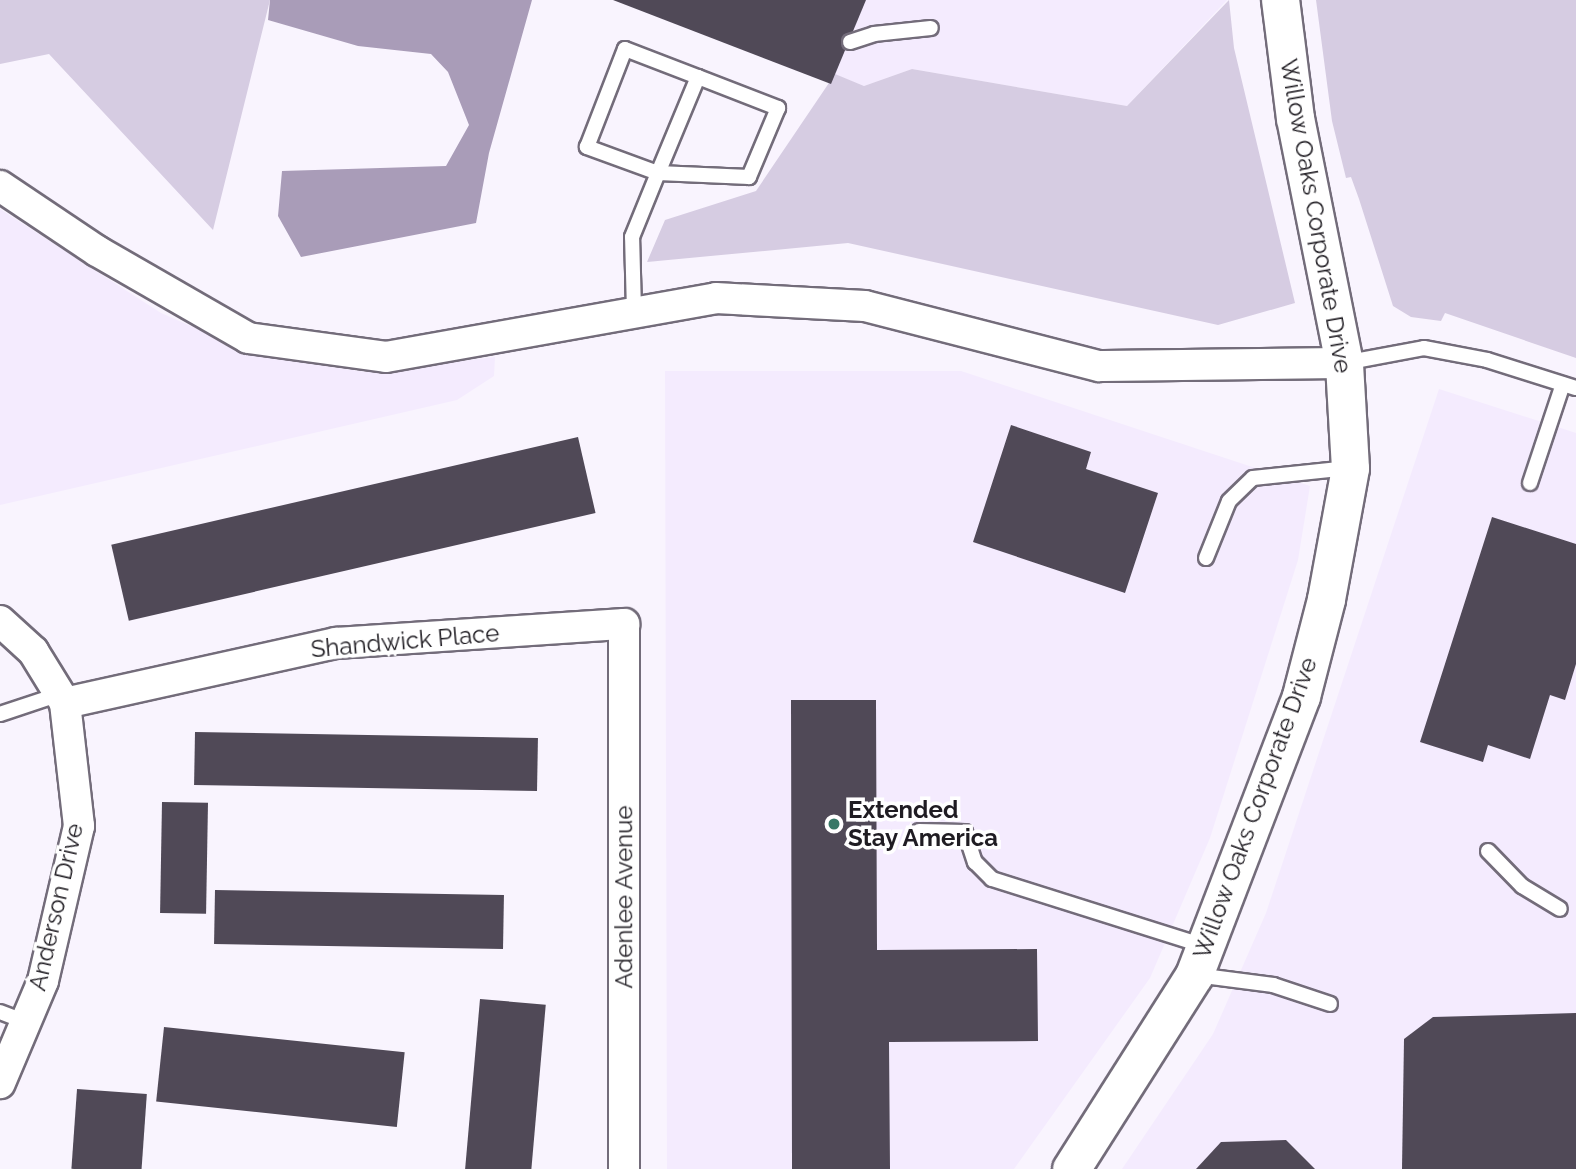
<!DOCTYPE html>
<style>
body{margin:0}
#map{position:relative;width:1576px;height:1169px;overflow:hidden;background:#f9f4fe;font-family:Raleway,sans-serif}
div>[style]{position:absolute}
.built>*{inset:0;background:#f4ebfe}
.green>*{inset:0;background:#d6cce2}
.water>*{inset:0;background:#a99cb8}
.building>*{inset:0;background:#504957;transform-origin:0 0}
.roads{filter:drop-shadow(2px 0 #736c7a) drop-shadow(-2px 0 #736c7a) drop-shadow(0 2px #736c7a) drop-shadow(0 -2px #736c7a)}
.service>*{height:14px;margin:-7px;padding:0 7px;transform-origin:7px;border-radius:7px;background:#fff}
.minor>*{height:30px;margin:-15px;padding:0 15px;transform-origin:15px;border-radius:15px;background:#fff}
.tertiary>*{height:37px;margin:-18.5px;padding:0 18.5px;transform-origin:18.5px;border-radius:18.5px;background:#fff}
.dots>*{width:19px;height:19px;translate:-50% -50%;box-sizing:border-box;border:4px solid #fff;border-radius:50%}
span{translate:-50% -50%;white-space:nowrap;text-align:center;line-height:1.15;-webkit-text-stroke:7px #fff;paint-order:stroke}
.street-label{font-size:24px;color:#1f1c22}
.poi-label{font-size:24px;color:#1f1c22;font-weight:700}
.left{translate:0 -50%;text-align:left}
</style>
<div id="map">
<div class="built">
<i style="clip-path:polygon(645px 0,1227px 0,1127px 106px,912px 69px,864px 86px)"></i>
<i style="clip-path:polygon(0 209px,161px 313px,259px 356px,366px 372px,495px 357px,494px 376px,457px 400px,0 505px)"></i>
<i style="clip-path:polygon(665px 371px,961px 371px,1310px 486px,1298px 560px,1210px 838px,1150px 978px,1014px 1169px,667px 1169px)"></i>
<i style="clip-path:polygon(1439px 389px,1576px 433px,1576px 1169px,1122px 1169px,1213px 1034px,1266px 913px)"></i>
</div>
<div class="green">
<i style="clip-path:polygon(0 0,270px 0,213px 230px,49px 54px,0 64px)"></i>
<i style="clip-path:polygon(1229px 0,1234px 48px,1295px 303px,1218px 325px,848px 243px,647px 262px,665px 220px,756px 191px,835px 74px,864px 86px,912px 69px,1127px 106px)"></i>
<i style="clip-path:polygon(1316px 0,1576px 0,1576px 358px,1445px 313px,1441px 321px,1411px 317px,1393px 306px,1359px 199px,1351px 177px,1346px 178px,1332px 121px)"></i>
</div>
<div class="water">
<i style="clip-path:polygon(270px 0,532px 0,489px 153px,476px 223px,301px 257px,278px 216px,282px 171px,446px 166px,469px 125px,448px 72px,431px 54px,358px 46px,268px 20px)"></i>
</div>
<div class="building">
<i style="clip-path:polygon(613px 0,866px 0,831px 84px)"></i>
<i style="clip-path:polygon(1011px 425px,1091px 452px,1086px 469px,1158px 493px,1125px 593px,973px 542px)"></i>
<i style="left:578px;top:437px;width:78px;height:479px;rotate:77deg"></i>
<i style="clip-path:polygon(1492px 517px,1576px 544px,1576px 664px,1565px 700px,1550px 695px,1530px 759px,1488px 745px,1483px 762px,1420px 742px)"></i>
<i style="clip-path:polygon(791px 700px,876px 700px,877px 950px,1037px 949px,1038px 1041px,889px 1042px,890px 1169px,792px 1169px)"></i>
<i style="left:195px;top:732px;width:343px;height:53px;rotate:1deg"></i>
<i style="left:162px;top:802px;width:46px;height:111px;rotate:1deg"></i>
<i style="left:215px;top:890px;width:289px;height:54px;rotate:1deg"></i>
<i style="left:480px;top:999px;width:66px;height:171px;rotate:5deg"></i>
<i style="clip-path:polygon(1576px 1013px,1576px 1169px,1402px 1169px,1404px 1039px,1433px 1017px)"></i>
<i style="left:164px;top:1027px;width:242px;height:75px;rotate:6deg"></i>
<i style="left:77px;top:1089px;width:70px;height:80px;rotate:4deg"></i>
<i style="clip-path:polygon(1286px 1140px,1315px 1169px,1196px 1169px,1221px 1142px)"></i>
</div>
<div class="roads">
<div class="service">
<i style="left:850px;top:42px;width:25px;rotate:-18deg"></i>
<i style="left:874px;top:34px;width:57px;rotate:-6deg"></i>
<i style="left:634px;top:311px;width:74px;rotate:-91.5deg"></i>
<i style="left:632px;top:237px;width:69px;rotate:-67.9deg"></i>
<i style="left:658px;top:173px;width:104px;rotate:-67.4deg"></i>
<i style="left:698px;top:77px;width:86px;rotate:21.2deg"></i>
<i style="left:778px;top:108px;width:75px;rotate:112.8deg"></i>
<i style="left:749px;top:177px;width:91px;rotate:-177.5deg"></i>
<i style="left:658px;top:173px;width:76px;rotate:-159.9deg"></i>
<i style="left:587px;top:147px;width:105px;rotate:-68.8deg"></i>
<i style="left:625px;top:49px;width:78px;rotate:21deg"></i>
<i style="left:1344px;top:363px;width:81px;rotate:-10.6deg"></i>
<i style="left:1424px;top:348px;width:64px;rotate:10.8deg"></i>
<i style="left:1487px;top:360px;width:93px;rotate:17.5deg"></i>
<i style="left:1530px;top:483px;width:104px;rotate:-71.6deg"></i>
<i style="left:1206px;top:558px;width:61px;rotate:-68deg"></i>
<i style="left:1229px;top:501px;width:33px;rotate:-44deg"></i>
<i style="left:1253px;top:478px;width:96px;rotate:-6deg"></i>
<i style="left:0;top:714px;width:63px;rotate:-18.4deg"></i>
<i style="left:919px;top:831px;width:46px;rotate:1.2deg"></i>
<i style="left:965px;top:832px;width:32px;rotate:72deg"></i>
<i style="left:975px;top:862px;width:24px;rotate:45deg"></i>
<i style="left:992px;top:879px;width:222px;rotate:17.5deg"></i>
<i style="left:1488px;top:851px;width:49px;rotate:45.8deg"></i>
<i style="left:1522px;top:886px;width:44px;rotate:31.2deg"></i>
<i style="left:1196px;top:975px;width:78px;rotate:7.4deg"></i>
<i style="left:1273px;top:985px;width:60px;rotate:18.4deg"></i>
<i style="left:0;top:1012px;width:28px;rotate:21deg"></i>
</div>
<div class="minor">
<i style="left:0;top:186px;width:117px;rotate:33.8deg"></i>
<i style="left:97px;top:251px;width:174px;rotate:29.9deg"></i>
<i style="left:248px;top:338px;width:139px;rotate:7.8deg"></i>
<i style="left:386px;top:357px;width:335px;rotate:-10.1deg"></i>
<i style="left:716px;top:298px;width:149px;rotate:3.1deg"></i>
<i style="left:865px;top:306px;width:242px;rotate:14.4deg"></i>
<i style="left:1099px;top:366px;width:245px;rotate:-0.7deg"></i>
<i style="left:0;top:621px;width:45px;rotate:42.3deg"></i>
<i style="left:33px;top:651px;width:61px;rotate:58.4deg"></i>
<i style="left:65px;top:703px;width:124px;rotate:83.5deg"></i>
<i style="left:79px;top:826px;width:159px;rotate:103.1deg"></i>
<i style="left:43px;top:981px;width:111px;rotate:112.9deg"></i>
<i style="left:65px;top:703px;width:278px;rotate:-12.5deg"></i>
<i style="left:336px;top:643px;width:289px;rotate:-3.8deg"></i>
<i style="left:624px;top:624px;width:545px;rotate:90deg"></i>
</div>
<div class="tertiary">
<i style="left:1071px;top:1169px;width:230px;rotate:-57.6deg"></i>
<i style="left:1194px;top:975px;width:299px;rotate:-69deg"></i>
<i style="left:1301px;top:696px;width:100px;rotate:-75.5deg"></i>
<i style="left:1326px;top:599px;width:133px;rotate:-79.6deg"></i>
<i style="left:1350px;top:468px;width:105px;rotate:-93.3deg"></i>
<i style="left:1344px;top:363px;width:250px;rotate:-101.3deg"></i>
<i style="left:1295px;top:118px;width:119px;rotate:-97.2deg"></i>
</div>
</div>
<div class="dots">
<i style="left:834px;top:824px;background:#387867"></i>
</div>
<div class="street-label">
<span style="left:1316px;top:216px;rotate:80deg">Willow Oaks Corporate Drive</span>
<span style="left:405px;top:641px;rotate:-5deg">Shandwick Place</span>
<span style="left:1255px;top:808px;rotate:-70deg">Willow Oaks Corporate Drive</span>
<span style="left:624px;top:897px;rotate:-90deg">Adenlee Avenue</span>
<span style="left:56px;top:907px;rotate:-77deg">Anderson Drive</span>
</div>
<div class="poi-label">
<span class="left" style="left:848px;top:824px">Extended<br>Stay America</span>
</div>
</div>
